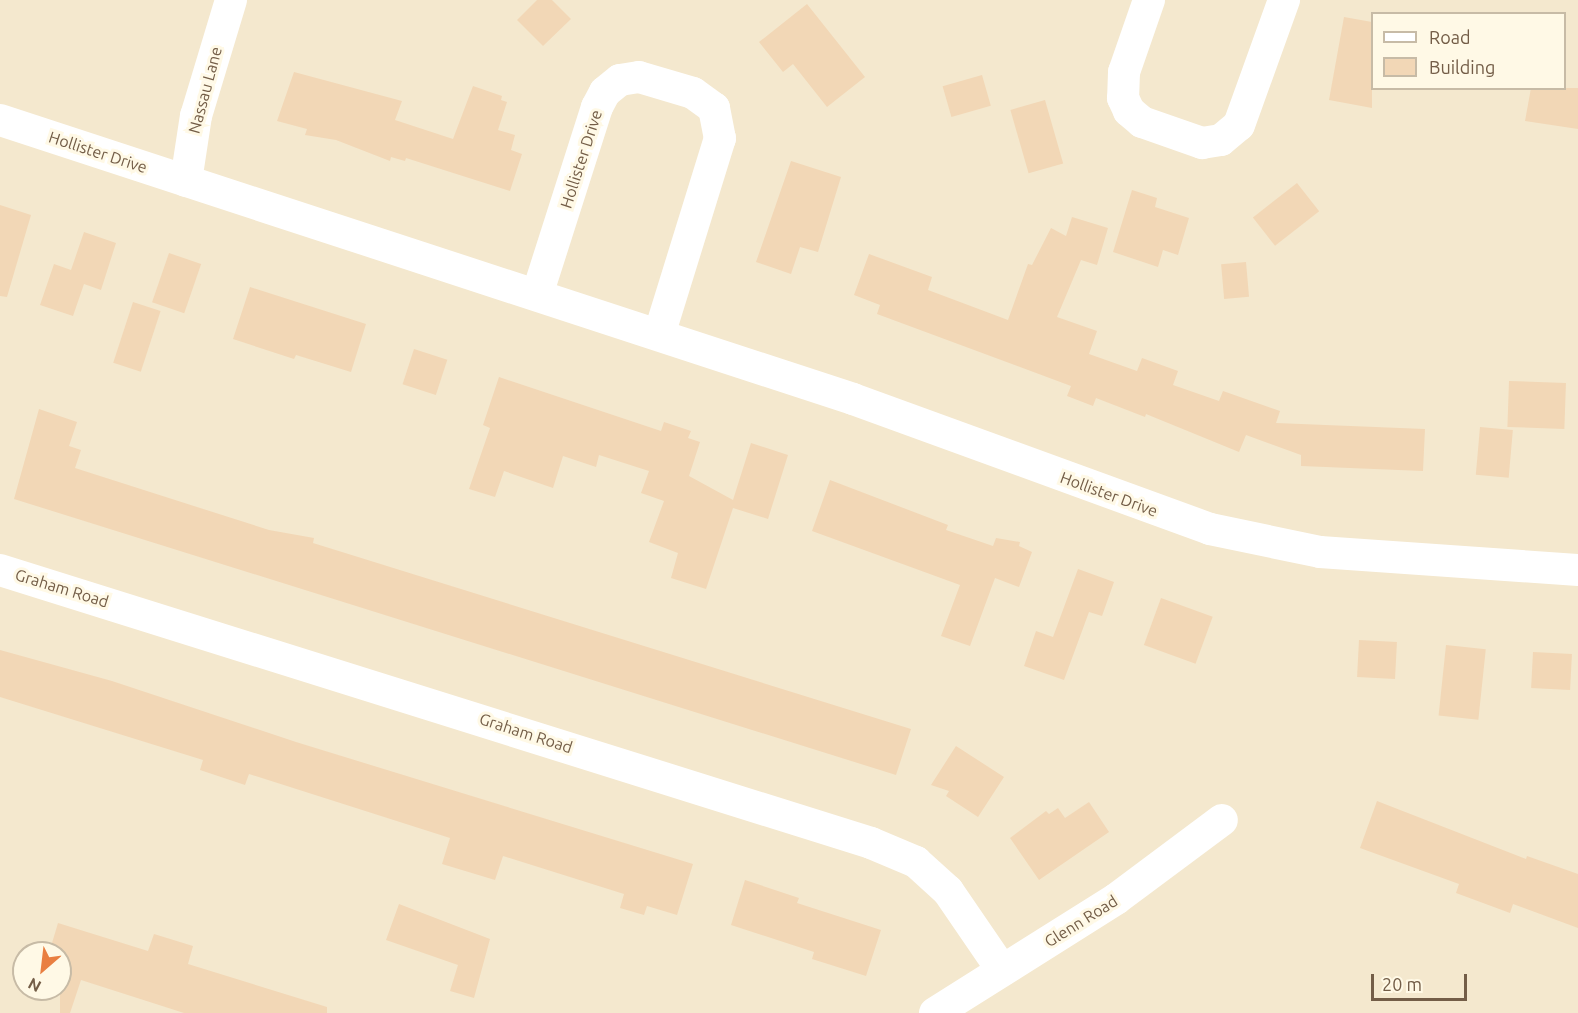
<!DOCTYPE html>
<style>
body{margin:0}
#map{position:relative;width:1578px;height:1013px;overflow:hidden;background:#fcf5df;font-family:Ubuntu,sans-serif}
div>[style]{position:absolute}
.residential>*{inset:0;background:#f4e8ce}
.building>*{inset:0;background:#f2d7b6;transform-origin:0 0}
.minor>*{height:32px;margin:-16px;padding:0 16px;transform-origin:16px;border-radius:16px;background:#fff}
span{translate:-50% -50%;white-space:nowrap;text-align:center;line-height:1.15;-webkit-text-stroke:6px #fff9e6;paint-order:stroke}
.street-label{font-size:16px;color:#735d47}
.legend{position:absolute;left:1371px;top:12px;width:195px;height:78px;box-sizing:border-box;background:#fff9e6;border:2px solid #c7bba6;margin:0;padding:8px 10px;list-style:none;font-size:18px;color:#735d47}
.legend li{display:flex;align-items:center;gap:12px;height:30px}
.legend b{width:30px;border:2px solid #c7bba6}
.north{position:absolute;left:12px;top:941px;width:60px;height:60px;box-sizing:border-box;background:#fff9e6;border:2px solid #c7bba6;border-radius:50%;rotate:208deg;font-size:16px;font-weight:700;line-height:24px;text-align:center;color:#735d47}
.north::after{content:'';display:block;margin:auto;width:21px;height:27px;background:#e97f41;clip-path:polygon(50% 0,100% 100%,50% 72%,0 100%)}
.scale{position:absolute;left:1371px;top:974px;width:96px;height:27px;box-sizing:border-box;border:3px solid #735d47;border-top:0;padding-left:8px;font-size:18px;line-height:21px;white-space:nowrap;color:#735d47;-webkit-text-stroke:4px #fff9e6;paint-order:stroke}
</style>
<div id="map">
<div class="residential">
<i style="clip-path:polygon(evenodd,0 0,1578px 0,1578px 1013px,0 1013px,0 0,1372px 14px,1564px 14px,1564px 88px,1372px 88px,1372px 14px,0 0,24px 953px,60px 953px,60px 989px,24px 989px,24px 953px)"></i>
</div>
<div class="building">
<i style="clip-path:polygon(537px 0,552px 0,571px 19px,543px 46px,517px 20px)"></i>
<i style="clip-path:polygon(807px 4px,865px 77px,827px 107px,793px 64px,783px 72px,759px 42px)"></i>
<i style="clip-path:polygon(1344px 17px,1372px 22px,1372px 108px,1329px 100px)"></i>
<i style="clip-path:polygon(294px 72px,402px 101px,395px 120px,453px 139px,473px 86px,502px 96px,501px 100px,507px 102px,498px 130px,515px 135px,511px 150px,522px 154px,510px 191px,406px 158px,405px 161px,391px 157px,390px 161px,336px 140px,305px 135px,307px 129px,277px 121px)"></i>
<i style="left:982px;top:75px;width:32px;height:41px;rotate:74deg"></i>
<i style="clip-path:polygon(1531px 88px,1578px 88px,1578px 129px,1525px 121px)"></i>
<i style="left:1045px;top:100px;width:66px;height:36px;rotate:74deg"></i>
<i style="clip-path:polygon(791px 161px,841px 177px,818px 252px,800px 247px,791px 274px,756px 262px)"></i>
<i style="left:1297px;top:183px;width:36px;height:56px;rotate:52deg"></i>
<i style="clip-path:polygon(1132px 190px,1157px 198px,1155px 207px,1189px 218px,1178px 255px,1163px 250px,1158px 267px,1113px 252px)"></i>
<i style="clip-path:polygon(0 205px,31px 215px,7px 297px,0 296px)"></i>
<i style="clip-path:polygon(1072px 217px,1108px 228px,1097px 265px,1081px 260px,1057px 317px,1097px 331px,1089px 354px,1137px 371px,1142px 358px,1178px 371px,1173px 385px,1219px 401px,1223px 391px,1280px 411px,1276px 423px,1425px 429px,1423px 471px,1301px 466px,1301px 455px,1246px 435px,1239px 452px,1146px 414px,1145px 417px,1096px 398px,1093px 406px,1067px 396px,1071px 386px,877px 314px,880px 305px,854px 295px,869px 254px,932px 277px,928px 290px,1008px 320px,1028px 264px,1032px 265px,1051px 228px,1066px 236px)"></i>
<i style="clip-path:polygon(84px 232px,116px 243px,101px 290px,84px 284px,73px 316px,40px 305px,54px 264px,71px 270px)"></i>
<i style="left:169px;top:253px;width:34px;height:52px;rotate:19deg"></i>
<i style="left:1246px;top:262px;width:35px;height:25px;rotate:85deg"></i>
<i style="clip-path:polygon(250px 287px,366px 324px,351px 372px,296px 355px,294px 359px,233px 339px)"></i>
<i style="left:133px;top:302px;width:29px;height:64px;rotate:18deg"></i>
<i style="left:414px;top:349px;width:35px;height:37px;rotate:18deg"></i>
<i style="clip-path:polygon(499px 377px,661px 431px,664px 422px,691px 431px,688px 438px,700px 442px,689px 476px,733px 500px,751px 443px,788px 455px,768px 519px,733px 508px,706px 589px,671px 578px,678px 553px,649px 542px,664px 501px,641px 493px,649px 471px,599px 455px,596px 467px,563px 456px,553px 488px,504px 471px,495px 497px,469px 489px,490px 428px,483px 425px)"></i>
<i style="left:1509px;top:381px;width:57px;height:46px;rotate:2deg"></i>
<i style="clip-path:polygon(39px 409px,77px 422px,69px 446px,81px 450px,75px 468px,269px 530px,314px 538px,313px 543px,911px 729px,896px 775px,14px 499px)"></i>
<i style="left:1480px;top:427px;width:33px;height:48px;rotate:5deg"></i>
<i style="clip-path:polygon(830px 480px,948px 525px,946px 530px,993px 546px,996px 538px,1020px 542px,1019px 546px,1032px 552px,1019px 587px,995px 578px,970px 646px,941px 636px,960px 585px,812px 531px)"></i>
<i style="clip-path:polygon(1078px 569px,1114px 582px,1102px 616px,1089px 612px,1064px 680px,1024px 666px,1036px 631px,1053px 637px)"></i>
<i style="left:1161px;top:598px;width:55px;height:50px;rotate:20deg"></i>
<i style="left:1359px;top:640px;width:38px;height:37px;rotate:3deg"></i>
<i style="left:1446px;top:645px;width:40px;height:71px;rotate:6deg"></i>
<i style="clip-path:polygon(0 650px,112px 681px,296px 742px,693px 864px,677px 915px,647px 906px,644px 915px,620px 908px,624px 894px,503px 856px,495px 880px,442px 864px,450px 838px,249px 774px,245px 785px,200px 770px,203px 760px,0 697px)"></i>
<i style="left:1533px;top:652px;width:39px;height:36px;rotate:3deg"></i>
<i style="clip-path:polygon(956px 746px,1004px 777px,978px 817px,946px 796px,949px 791px,931px 785px)"></i>
<i style="clip-path:polygon(1377px 801px,1526px 859px,1527px 856px,1578px 874px,1578px 928px,1513px 904px,1510px 913px,1456px 893px,1459px 884px,1360px 848px)"></i>
<i style="clip-path:polygon(1089px 802px,1109px 832px,1039px 880px,1010px 838px,1046px 811px,1049px 814px,1058px 808px,1065px 818px)"></i>
<i style="clip-path:polygon(745px 880px,799px 898px,797px 903px,881px 930px,866px 976px,812px 959px,814px 952px,731px 925px)"></i>
<i style="clip-path:polygon(399px 904px,490px 939px,474px 998px,450px 991px,458px 965px,386px 940px)"></i>
<i style="clip-path:polygon(58px 923px,148px 951px,154px 934px,193px 946px,188px 964px,327px 1007px,327px 1013px,184px 1013px,81px 980px,70px 1013px,60px 1013px,60px 953px,49px 953px)"></i>
</div>
<div class="minor">
<i style="left:1149px;top:0;width:76px;rotate:109.1deg"></i>
<i style="left:1124px;top:72px;width:26px;rotate:92deg"></i>
<i style="left:1123px;top:98px;width:14px;rotate:65deg"></i>
<i style="left:1129px;top:111px;width:17px;rotate:40deg"></i>
<i style="left:1142px;top:122px;width:64px;rotate:19.3deg"></i>
<i style="left:1202px;top:143px;width:19px;rotate:-9deg"></i>
<i style="left:1221px;top:140px;width:23px;rotate:-40deg"></i>
<i style="left:1239px;top:125px;width:133px;rotate:-70.2deg"></i>
<i style="left:0;top:120px;width:897px;rotate:18.11deg"></i>
<i style="left:853px;top:399px;width:380px;rotate:20deg"></i>
<i style="left:1210px;top:529px;width:112px;rotate:11.8deg"></i>
<i style="left:1320px;top:552px;width:259px;rotate:4deg"></i>
<i style="left:186px;top:181px;width:66px;rotate:-81.3deg"></i>
<i style="left:196px;top:116px;width:121px;rotate:-73.2deg"></i>
<i style="left:537px;top:295px;width:197px;rotate:-72.3deg"></i>
<i style="left:597px;top:107px;width:17px;rotate:-62deg"></i>
<i style="left:605px;top:92px;width:19px;rotate:-39deg"></i>
<i style="left:620px;top:80px;width:19px;rotate:-9deg"></i>
<i style="left:639px;top:77px;width:56px;rotate:16.5deg"></i>
<i style="left:693px;top:93px;width:26px;rotate:36deg"></i>
<i style="left:714px;top:108px;width:31px;rotate:79deg"></i>
<i style="left:720px;top:138px;width:206px;rotate:107.2deg"></i>
<i style="left:0;top:570px;width:913px;rotate:17.4deg"></i>
<i style="left:871px;top:843px;width:49px;rotate:22.9deg"></i>
<i style="left:916px;top:862px;width:43px;rotate:42.2deg"></i>
<i style="left:948px;top:891px;width:96px;rotate:55.6deg"></i>
<i style="left:935px;top:1013px;width:214px;rotate:-32.2deg"></i>
<i style="left:1116px;top:899px;width:132px;rotate:-36.7deg"></i>
</div>
<div class="street-label">
<span style="left:205px;top:90px;rotate:-75deg">Nassau Lane</span>
<span style="left:98px;top:152px;rotate:18deg">Hollister Drive</span>
<span style="left:581px;top:159px;rotate:-72deg">Hollister Drive</span>
<span style="left:1109px;top:494px;rotate:20deg">Hollister Drive</span>
<span style="left:62px;top:588px;rotate:17deg">Graham Road</span>
<span style="left:526px;top:733px;rotate:18deg">Graham Road</span>
<span style="left:1081px;top:921px;rotate:-32deg">Glenn Road</span>
</div>
<ul class="legend">
<li><b style="height:8px;background:#fff"></b>Road</li>
<li><b style="height:16px;background:#f2d7b6"></b>Building</li>
</ul>
<div class="north">N</div>
<div class="scale">20 m</div>
</div>
